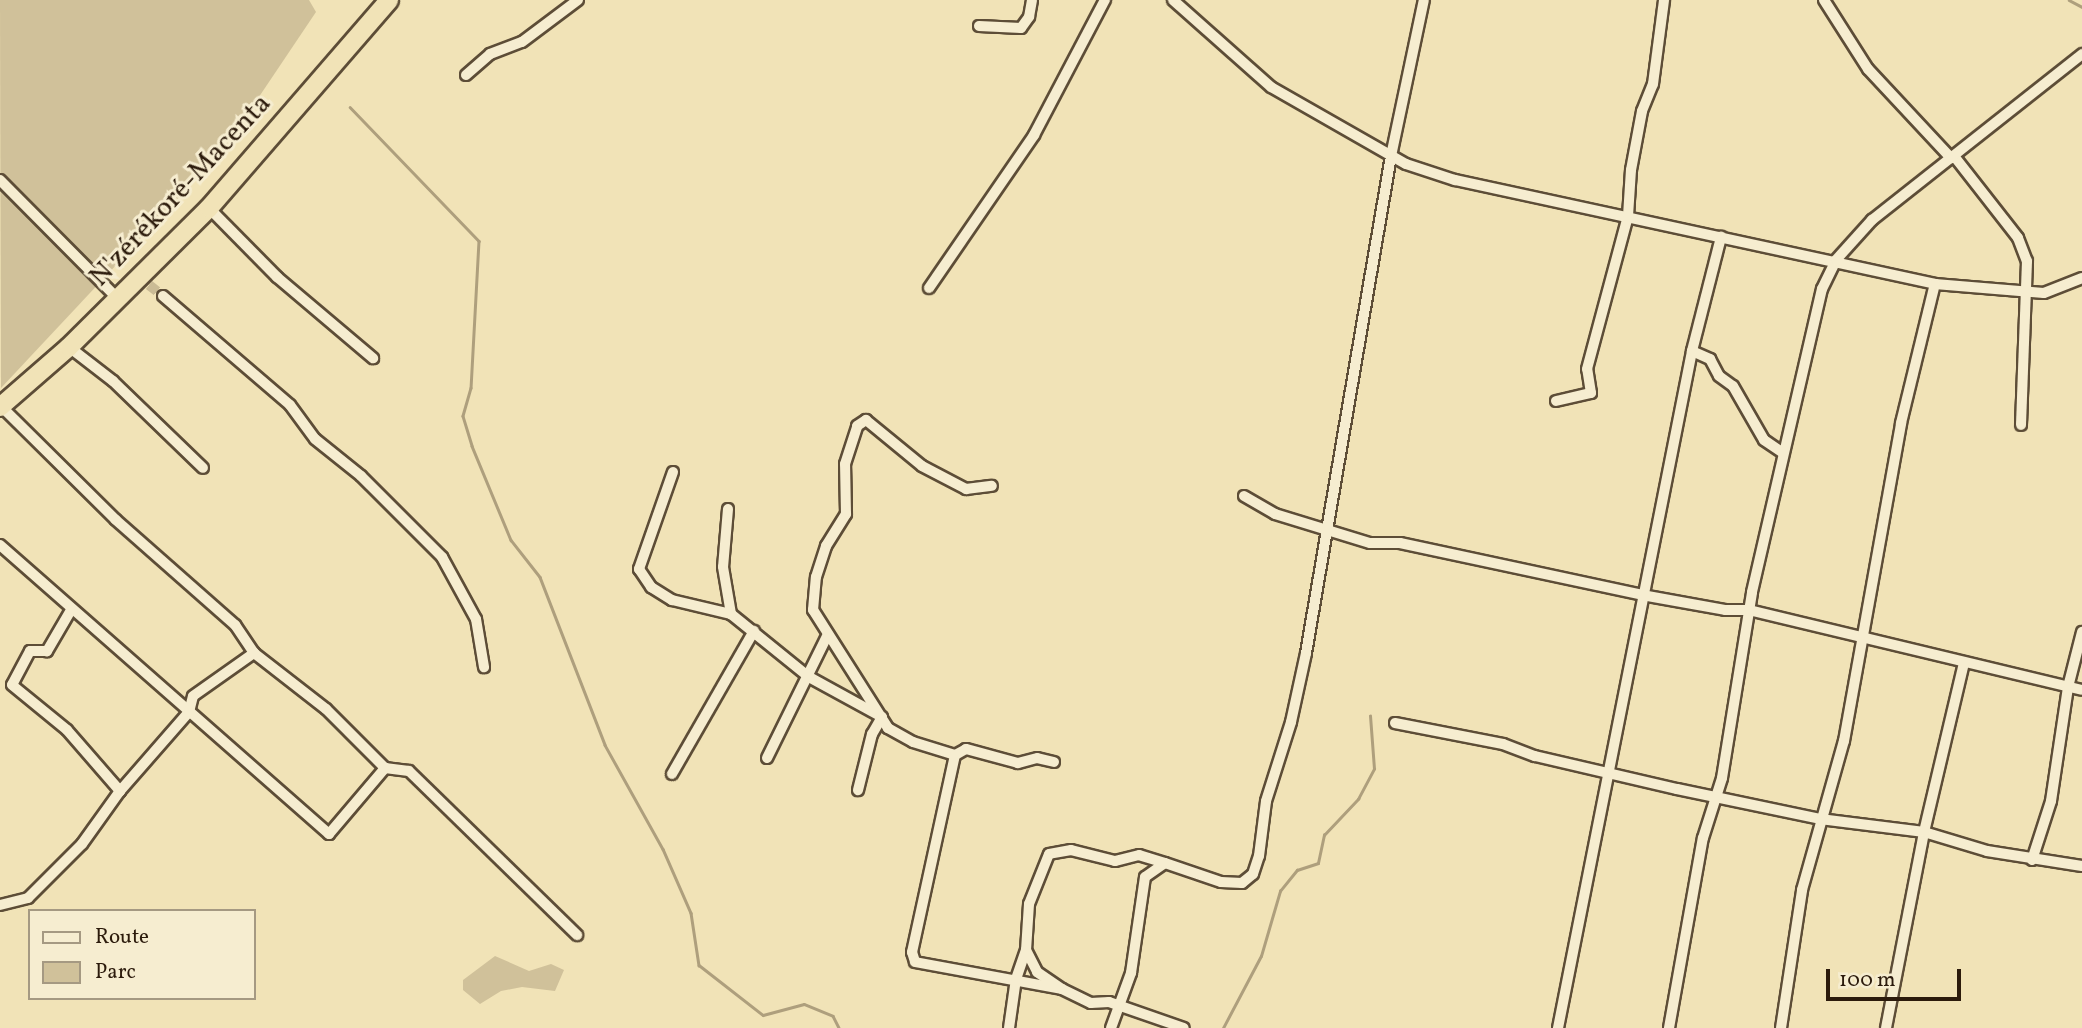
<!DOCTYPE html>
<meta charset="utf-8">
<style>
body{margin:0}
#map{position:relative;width:2082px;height:1028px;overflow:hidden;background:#f1e3b7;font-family:Vollkorn,serif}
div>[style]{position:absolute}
.green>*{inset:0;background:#d0c19a}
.stream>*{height:2.5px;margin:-1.25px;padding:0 1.25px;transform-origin:1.25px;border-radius:1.25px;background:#ae9f7d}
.minor-tunnel>*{height:10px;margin-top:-5px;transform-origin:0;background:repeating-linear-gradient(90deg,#cabb95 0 10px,transparent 0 15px)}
.roads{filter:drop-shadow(2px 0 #5d4d37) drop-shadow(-2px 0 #5d4d37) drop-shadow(0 2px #5d4d37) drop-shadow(0 -2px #5d4d37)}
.minor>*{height:10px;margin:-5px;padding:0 5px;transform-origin:5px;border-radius:5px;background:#f6edd0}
.trunk>*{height:18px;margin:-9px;padding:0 9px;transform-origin:9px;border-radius:9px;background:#f1e3b7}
span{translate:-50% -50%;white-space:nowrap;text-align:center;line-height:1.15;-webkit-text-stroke:6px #f6edd0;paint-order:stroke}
.street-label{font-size:28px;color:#2c1b0c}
.legend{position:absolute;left:28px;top:909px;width:228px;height:91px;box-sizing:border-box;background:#f6edd0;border:2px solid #a59982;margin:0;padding:9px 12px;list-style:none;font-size:21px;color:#2c1b0c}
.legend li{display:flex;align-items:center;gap:14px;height:35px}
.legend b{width:35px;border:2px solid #a59982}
.scale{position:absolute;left:1826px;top:969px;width:135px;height:32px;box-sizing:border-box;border:4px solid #2c1b0c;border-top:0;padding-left:9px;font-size:21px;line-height:24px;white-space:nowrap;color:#2c1b0c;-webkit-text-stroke:5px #f6edd0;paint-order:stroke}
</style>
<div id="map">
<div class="green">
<i style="clip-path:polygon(0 0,309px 0,316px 12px,222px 152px,1px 388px)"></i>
<i style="clip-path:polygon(495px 956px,529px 971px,551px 964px,564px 970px,555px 991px,522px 987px,501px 991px,480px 1004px,463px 990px,463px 980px)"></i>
</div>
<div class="stream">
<i style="left:2069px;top:0;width:15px;rotate:28deg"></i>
<i style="left:350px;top:107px;width:186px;rotate:46.1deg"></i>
<i style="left:479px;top:241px;width:147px;rotate:93.1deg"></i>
<i style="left:471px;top:388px;width:29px;rotate:106deg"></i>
<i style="left:463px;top:416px;width:31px;rotate:73deg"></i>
<i style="left:472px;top:446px;width:102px;rotate:67.5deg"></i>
<i style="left:511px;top:540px;width:47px;rotate:51.9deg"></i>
<i style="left:540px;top:577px;width:180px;rotate:68.8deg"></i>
<i style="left:605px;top:745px;width:119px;rotate:60.9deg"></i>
<i style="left:663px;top:849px;width:70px;rotate:66.4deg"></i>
<i style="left:691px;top:913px;width:53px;rotate:81.3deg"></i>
<i style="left:699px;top:965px;width:81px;rotate:38deg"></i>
<i style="left:763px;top:1015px;width:42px;rotate:-15deg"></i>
<i style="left:804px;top:1004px;width:31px;rotate:22deg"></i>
<i style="left:833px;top:1016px;width:13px;rotate:63deg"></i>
<i style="left:1223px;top:1028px;width:81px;rotate:-62.2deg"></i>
<i style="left:1261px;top:956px;width:68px;rotate:-73.7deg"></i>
<i style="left:1280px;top:891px;width:27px;rotate:-51deg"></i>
<i style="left:1297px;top:870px;width:22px;rotate:-18deg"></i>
<i style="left:1318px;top:863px;width:29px;rotate:-78deg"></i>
<i style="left:1324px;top:835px;width:50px;rotate:-46.6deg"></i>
<i style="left:1358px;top:799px;width:34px;rotate:-62deg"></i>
<i style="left:1374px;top:769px;width:53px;rotate:-94.3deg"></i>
</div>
<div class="minor-tunnel">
<i style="left:149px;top:285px;width:18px;rotate:38deg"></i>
</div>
<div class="roads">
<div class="minor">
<i style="left:1173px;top:0;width:131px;rotate:41.6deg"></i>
<i style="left:1271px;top:87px;width:155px;rotate:29.7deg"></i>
<i style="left:1406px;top:164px;width:52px;rotate:18.1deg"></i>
<i style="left:1455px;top:180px;width:491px;rotate:12.2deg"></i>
<i style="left:1935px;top:284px;width:109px;rotate:4.7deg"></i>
<i style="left:2044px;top:293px;width:41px;rotate:-21.5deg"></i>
<i style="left:1824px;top:0;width:82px;rotate:57.5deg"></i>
<i style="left:1868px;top:69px;width:122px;rotate:47deg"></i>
<i style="left:979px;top:26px;width:42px;rotate:2.7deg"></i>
<i style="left:1021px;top:28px;width:14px;rotate:-54deg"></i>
<i style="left:1029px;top:17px;width:17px;rotate:-80deg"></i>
<i style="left:466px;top:75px;width:32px;rotate:-41deg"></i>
<i style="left:490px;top:54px;width:34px;rotate:-21deg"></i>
<i style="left:522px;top:42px;width:70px;rotate:-36.9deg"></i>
<i style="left:1954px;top:156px;width:104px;rotate:52deg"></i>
<i style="left:2018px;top:238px;width:25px;rotate:69deg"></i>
<i style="left:2027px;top:261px;width:164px;rotate:92.1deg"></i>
<i style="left:0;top:180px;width:168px;rotate:45.2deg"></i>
<i style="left:209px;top:208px;width:97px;rotate:45.4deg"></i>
<i style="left:277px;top:277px;width:126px;rotate:40.2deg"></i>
<i style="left:929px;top:288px;width:186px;rotate:-55.5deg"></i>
<i style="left:1034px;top:135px;width:153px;rotate:-62.3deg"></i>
<i style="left:163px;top:296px;width:167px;rotate:40.6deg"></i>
<i style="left:290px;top:405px;width:42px;rotate:53.7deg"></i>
<i style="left:315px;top:439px;width:59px;rotate:38.8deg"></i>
<i style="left:361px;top:476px;width:115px;rotate:45deg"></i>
<i style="left:442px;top:557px;width:71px;rotate:61.3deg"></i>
<i style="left:476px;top:619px;width:49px;rotate:80.5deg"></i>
<i style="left:69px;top:347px;width:56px;rotate:37.7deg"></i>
<i style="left:113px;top:381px;width:125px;rotate:44deg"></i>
<i style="left:1692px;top:351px;width:20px;rotate:24deg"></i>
<i style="left:1710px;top:359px;width:19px;rotate:62deg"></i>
<i style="left:1719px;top:376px;width:17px;rotate:36deg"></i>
<i style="left:1733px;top:386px;width:62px;rotate:60.1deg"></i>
<i style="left:1764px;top:440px;width:22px;rotate:34deg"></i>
<i style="left:1556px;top:401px;width:36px;rotate:-13deg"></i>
<i style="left:1591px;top:393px;width:24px;rotate:-99deg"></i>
<i style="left:1587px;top:369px;width:158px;rotate:-75deg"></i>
<i style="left:1628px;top:216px;width:46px;rotate:-86.3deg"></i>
<i style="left:1631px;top:170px;width:60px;rotate:-79.4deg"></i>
<i style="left:1642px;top:111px;width:29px;rotate:-68deg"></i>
<i style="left:1653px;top:84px;width:85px;rotate:-82.5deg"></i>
<i style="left:673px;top:472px;width:103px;rotate:109.3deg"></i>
<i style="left:639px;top:569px;width:22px;rotate:56deg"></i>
<i style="left:651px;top:587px;width:25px;rotate:32deg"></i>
<i style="left:672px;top:600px;width:61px;rotate:13.3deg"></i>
<i style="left:1244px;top:496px;width:36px;rotate:30deg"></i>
<i style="left:1275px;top:514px;width:99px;rotate:17deg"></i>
<i style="left:1370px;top:543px;width:30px"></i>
<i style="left:1400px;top:543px;width:248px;rotate:12.1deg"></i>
<i style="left:1642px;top:595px;width:84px;rotate:10.2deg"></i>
<i style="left:1725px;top:610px;width:24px"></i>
<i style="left:1749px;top:610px;width:342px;rotate:13.5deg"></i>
<i style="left:728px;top:509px;width:58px;rotate:94.9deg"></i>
<i style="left:723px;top:567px;width:48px;rotate:80.3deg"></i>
<i style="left:731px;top:614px;width:100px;rotate:38.9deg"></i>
<i style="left:809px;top:677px;width:83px;rotate:28.7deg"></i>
<i style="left:882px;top:717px;width:20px;rotate:120deg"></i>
<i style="left:872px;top:734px;width:58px;rotate:104deg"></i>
<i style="left:0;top:545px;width:438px;rotate:41.3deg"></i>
<i style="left:329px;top:834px;width:87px;rotate:-49.7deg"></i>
<i style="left:385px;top:768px;width:83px;rotate:-135deg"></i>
<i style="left:326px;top:709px;width:91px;rotate:-142.1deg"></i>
<i style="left:254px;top:653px;width:34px;rotate:-124deg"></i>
<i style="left:235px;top:625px;width:159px;rotate:-138.6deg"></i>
<i style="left:116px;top:520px;width:162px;rotate:-135.3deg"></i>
<i style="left:71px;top:610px;width:48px;rotate:120.3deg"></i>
<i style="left:47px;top:651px;width:17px;rotate:180deg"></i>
<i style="left:30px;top:651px;width:38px;rotate:118deg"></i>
<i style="left:12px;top:685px;width:71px;rotate:39.3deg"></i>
<i style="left:67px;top:730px;width:81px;rotate:49deg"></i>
<i style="left:1395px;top:723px;width:110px;rotate:11deg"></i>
<i style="left:1503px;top:744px;width:34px;rotate:21deg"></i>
<i style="left:1535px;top:756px;width:146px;rotate:13.1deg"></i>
<i style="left:1677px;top:789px;width:146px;rotate:11.8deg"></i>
<i style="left:1820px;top:819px;width:105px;rotate:7.1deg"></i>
<i style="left:1924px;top:832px;width:66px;rotate:16.8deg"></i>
<i style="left:1987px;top:851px;width:96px;rotate:9deg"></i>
<i style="left:955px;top:755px;width:44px;rotate:-162.8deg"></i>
<i style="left:913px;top:742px;width:29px;rotate:-151deg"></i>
<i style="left:888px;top:728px;width:140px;rotate:-122.4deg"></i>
<i style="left:813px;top:610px;width:33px;rotate:-85deg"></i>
<i style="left:816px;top:577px;width:33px;rotate:-72deg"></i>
<i style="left:826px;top:546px;width:38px;rotate:-58deg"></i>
<i style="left:846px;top:514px;width:50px;rotate:-91.1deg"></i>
<i style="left:845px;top:464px;width:40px;rotate:-72deg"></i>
<i style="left:857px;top:426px;width:11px;rotate:-34deg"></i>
<i style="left:866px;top:420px;width:72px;rotate:39.4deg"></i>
<i style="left:922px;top:466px;width:50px;rotate:27.6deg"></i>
<i style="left:966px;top:489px;width:26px;rotate:-7deg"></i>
<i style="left:767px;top:758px;width:138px;rotate:-63.8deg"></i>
<i style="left:1054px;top:762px;width:17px;rotate:-167deg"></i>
<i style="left:1037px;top:758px;width:20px;rotate:165deg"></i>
<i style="left:1018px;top:763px;width:54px;rotate:-164.9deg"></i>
<i style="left:966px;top:749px;width:13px;rotate:151deg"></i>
<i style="left:955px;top:755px;width:202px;rotate:102.3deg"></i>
<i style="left:912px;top:952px;width:10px;rotate:73deg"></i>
<i style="left:915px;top:962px;width:149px;rotate:10.4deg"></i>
<i style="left:385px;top:768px;width:24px;rotate:7deg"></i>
<i style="left:409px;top:771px;width:235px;rotate:44.3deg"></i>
<i style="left:672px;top:774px;width:165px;rotate:-60.2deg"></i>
<i style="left:2032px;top:860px;width:62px;rotate:-72.1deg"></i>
<i style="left:2051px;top:801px;width:115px;rotate:-81.5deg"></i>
<i style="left:2068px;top:687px;width:57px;rotate:-75.7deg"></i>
<i style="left:1165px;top:863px;width:27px;rotate:-163deg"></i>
<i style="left:1139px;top:855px;width:25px;rotate:166deg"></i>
<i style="left:1115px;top:861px;width:45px;rotate:-166deg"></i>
<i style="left:1071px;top:850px;width:22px;rotate:170deg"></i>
<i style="left:1049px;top:854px;width:54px;rotate:111.8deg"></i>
<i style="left:1029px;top:904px;width:46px;rotate:93.7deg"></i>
<i style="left:1026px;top:950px;width:25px;rotate:63deg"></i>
<i style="left:1037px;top:972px;width:30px;rotate:34deg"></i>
<i style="left:1062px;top:989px;width:32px;rotate:26deg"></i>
<i style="left:1091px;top:1003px;width:18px;rotate:-3deg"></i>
<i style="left:1109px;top:1002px;width:79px;rotate:19.1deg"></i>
<i style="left:0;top:905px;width:29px;rotate:-14deg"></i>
<i style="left:28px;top:898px;width:76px;rotate:-45deg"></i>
<i style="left:82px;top:844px;width:65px;rotate:-54.4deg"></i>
<i style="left:120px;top:791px;width:105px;rotate:-48.9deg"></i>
<i style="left:189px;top:712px;width:16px;rotate:-76deg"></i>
<i style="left:193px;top:696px;width:75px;rotate:-35.2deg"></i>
<i style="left:1009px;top:1028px;width:49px;rotate:-81.9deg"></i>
<i style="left:1016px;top:979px;width:31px;rotate:-71deg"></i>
<i style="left:1111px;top:1028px;width:59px;rotate:-70deg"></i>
<i style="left:1131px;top:973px;width:97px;rotate:-81.7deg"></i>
<i style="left:1145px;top:877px;width:24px;rotate:-35deg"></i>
<i style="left:1165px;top:863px;width:59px;rotate:18.7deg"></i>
<i style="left:1221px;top:882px;width:21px;rotate:3deg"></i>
<i style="left:1242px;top:883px;width:14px;rotate:-39deg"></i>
<i style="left:1253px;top:874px;width:19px;rotate:-72deg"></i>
<i style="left:1259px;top:856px;width:55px;rotate:-82.7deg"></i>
<i style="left:1266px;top:801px;width:83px;rotate:-72.4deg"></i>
<i style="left:1291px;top:722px;width:71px;rotate:-77.7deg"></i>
<i style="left:1306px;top:653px;width:504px;rotate:-80.29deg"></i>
<i style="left:1391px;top:156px;width:159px;rotate:-78.1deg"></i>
<i style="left:1558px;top:1028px;width:690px;rotate:-78.8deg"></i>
<i style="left:1692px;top:351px;width:118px;rotate:-75.7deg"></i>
<i style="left:1669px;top:1028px;width:193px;rotate:-79.9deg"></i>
<i style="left:1703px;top:838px;width:63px;rotate:-72.4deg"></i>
<i style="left:1722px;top:778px;width:188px;rotate:-80.8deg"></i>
<i style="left:1752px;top:592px;width:311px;rotate:-77deg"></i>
<i style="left:1822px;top:289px;width:32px;rotate:-64deg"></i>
<i style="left:1836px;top:260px;width:54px;rotate:-48deg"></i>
<i style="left:1872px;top:220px;width:268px;rotate:-38.3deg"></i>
<i style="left:1781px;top:1028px;width:140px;rotate:-81.3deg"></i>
<i style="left:1802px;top:890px;width:155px;rotate:-74.3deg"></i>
<i style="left:1844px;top:741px;width:323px;rotate:-79.8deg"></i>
<i style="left:1901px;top:423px;width:143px;rotate:-76.3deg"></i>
<i style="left:1886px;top:1028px;width:200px;rotate:-79deg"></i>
<i style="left:1924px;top:832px;width:174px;rotate:-76.7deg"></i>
</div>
<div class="trunk">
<i style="left:0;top:407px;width:91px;rotate:-41deg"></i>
<i style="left:69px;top:347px;width:197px;rotate:-44.8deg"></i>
<i style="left:209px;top:208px;width:275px;rotate:-49.1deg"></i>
</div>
</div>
<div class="street-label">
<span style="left:181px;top:191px;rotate:-47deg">N'zérékoré-Macenta</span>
</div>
<ul class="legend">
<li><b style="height:9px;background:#f6edd0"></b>Route</li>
<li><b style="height:19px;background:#d0c19a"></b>Parc</li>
</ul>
<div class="scale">100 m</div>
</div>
